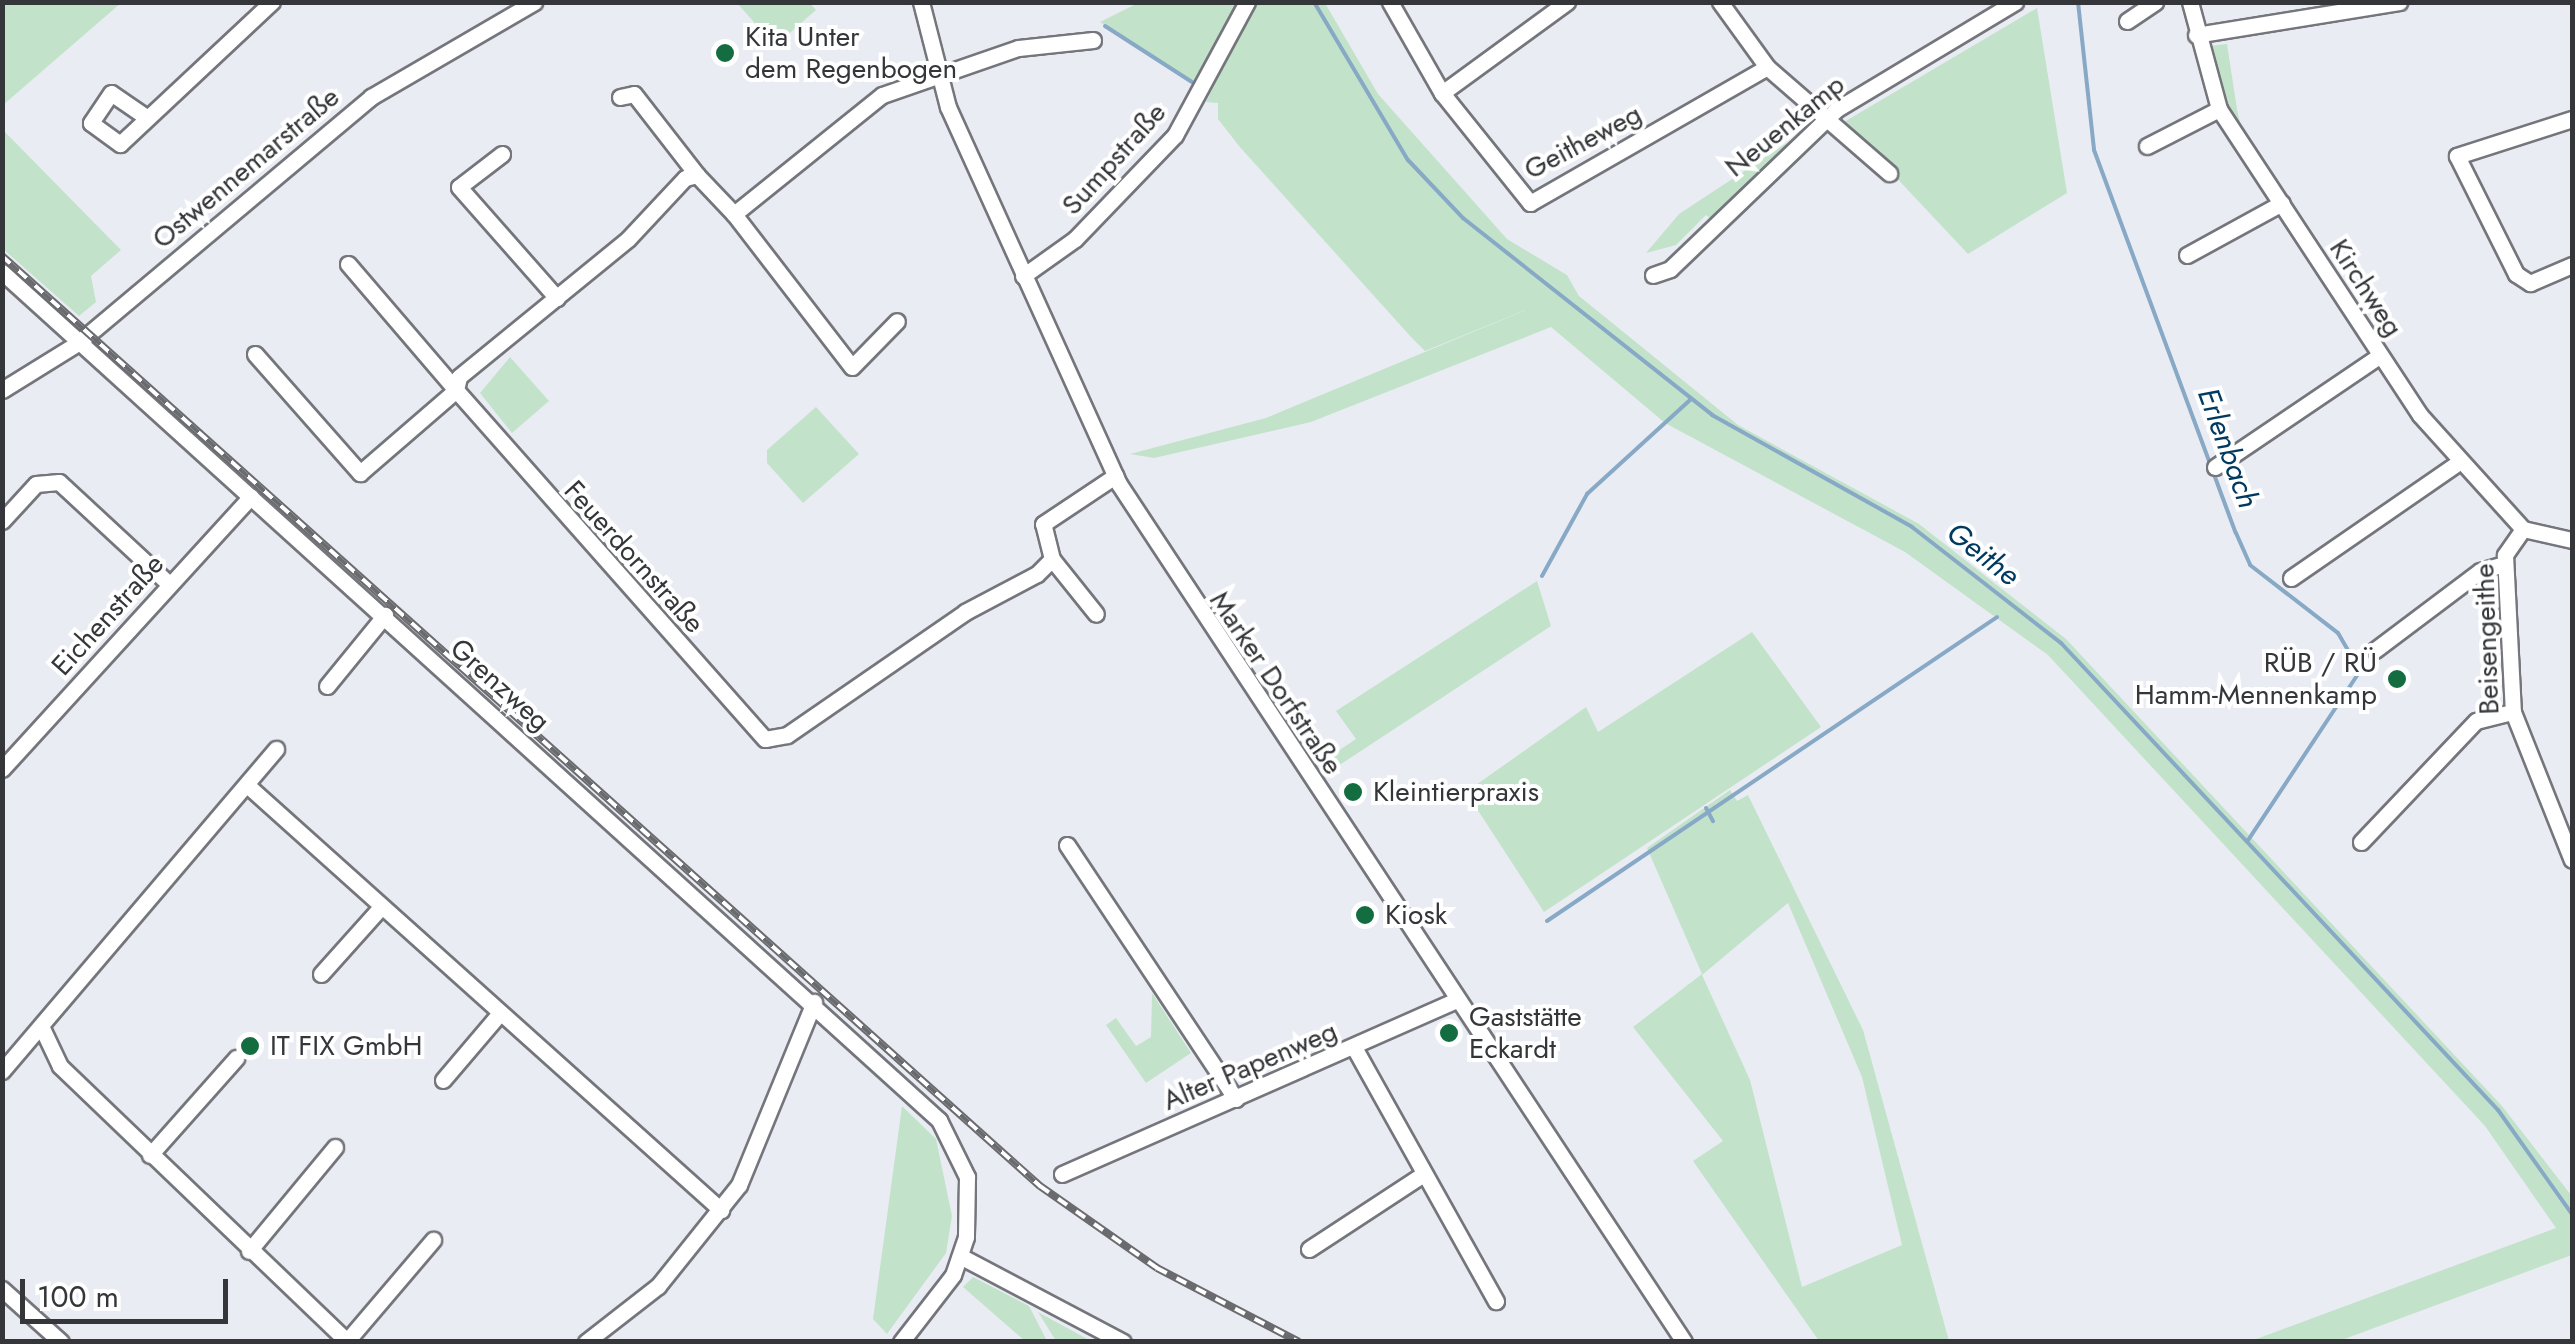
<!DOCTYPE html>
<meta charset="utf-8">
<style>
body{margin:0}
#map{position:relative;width:2575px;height:1344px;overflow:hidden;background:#eaecf4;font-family:Jost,sans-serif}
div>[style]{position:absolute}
.green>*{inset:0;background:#c2e3ca}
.stream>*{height:4px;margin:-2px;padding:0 2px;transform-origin:2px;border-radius:2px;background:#87a9c6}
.roads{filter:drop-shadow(2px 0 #74767c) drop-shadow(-2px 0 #74767c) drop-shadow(0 2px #74767c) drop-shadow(0 -2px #74767c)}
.minor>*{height:15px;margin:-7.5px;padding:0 7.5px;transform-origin:7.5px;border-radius:7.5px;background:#fff}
.rail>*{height:8px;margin-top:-4px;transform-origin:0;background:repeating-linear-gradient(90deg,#fff 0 11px,#6a6b6f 0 22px);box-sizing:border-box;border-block:2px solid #6a6b6f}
.dots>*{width:28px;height:28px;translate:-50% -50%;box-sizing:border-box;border:5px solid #fff;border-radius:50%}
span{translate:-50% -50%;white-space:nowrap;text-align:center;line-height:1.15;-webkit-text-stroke:8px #fff;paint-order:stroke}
.poi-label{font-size:28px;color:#353639}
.left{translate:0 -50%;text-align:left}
.right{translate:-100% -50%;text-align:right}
.street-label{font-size:28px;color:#353639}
.water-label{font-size:30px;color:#003a60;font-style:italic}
.frame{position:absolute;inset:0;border:5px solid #353639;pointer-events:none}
.scale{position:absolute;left:20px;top:1279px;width:208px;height:45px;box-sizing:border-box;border:5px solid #353639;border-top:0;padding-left:12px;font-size:30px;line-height:35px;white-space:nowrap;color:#353639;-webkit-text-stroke:8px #fff;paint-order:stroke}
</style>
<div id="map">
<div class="green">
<i style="clip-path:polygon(3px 2px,121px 2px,121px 3px,3px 105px)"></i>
<i style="clip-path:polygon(737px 3px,810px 3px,816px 10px,775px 46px)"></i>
<i style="clip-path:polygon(1138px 3px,1243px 3px,1199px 87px,1100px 22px)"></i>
<i style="clip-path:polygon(1255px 3px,1325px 3px,1378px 94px,1507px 239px,1567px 275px,1579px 296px,1738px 425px,1919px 524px,2066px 639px,2502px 1106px,2571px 1195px,2572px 1255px,2339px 1341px,2251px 1341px,2556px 1228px,2485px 1126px,2048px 655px,1905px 552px,1665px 423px,1551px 327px,1311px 422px,1154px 458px,1130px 454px,1266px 418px,1533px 307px,1425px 351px,1411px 337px,1239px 146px,1218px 119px,1218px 103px,1206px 102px)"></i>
<i style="clip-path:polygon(2037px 8px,2067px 193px,1968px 254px,1844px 122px)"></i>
<i style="clip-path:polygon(2227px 44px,2237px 109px,2243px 136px,2229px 120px,2209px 46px)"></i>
<i style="clip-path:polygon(2px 129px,121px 250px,91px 276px,96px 302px,79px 316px,3px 249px)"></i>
<i style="clip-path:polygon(1808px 129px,1714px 221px,1706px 215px,1676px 245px,1646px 253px,1679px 214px)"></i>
<i style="clip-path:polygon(510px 357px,549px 401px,512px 433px,480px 393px)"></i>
<i style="clip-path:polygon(816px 407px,859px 454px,803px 503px,767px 463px,767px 450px)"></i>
<i style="clip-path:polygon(1537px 581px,1551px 626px,1335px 768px,1329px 757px,1356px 739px,1336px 711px)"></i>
<i style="clip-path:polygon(1752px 632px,1821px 727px,1544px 912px,1466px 792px,1586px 707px,1598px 732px)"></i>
<i style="clip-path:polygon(evenodd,1730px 790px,1737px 801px,1748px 795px,1863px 1030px,1949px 1341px,1819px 1341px,1693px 1161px,1723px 1141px,1633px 1027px,1702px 974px,1647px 848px,1730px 790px,1788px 903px,1862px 1077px,1902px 1245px,1802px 1287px,1750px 1080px,1702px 975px,1788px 903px)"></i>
<i style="clip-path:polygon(1152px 993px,1191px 1053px,1146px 1083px,1106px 1025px,1116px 1018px,1136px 1046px,1151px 1037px)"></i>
<i style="clip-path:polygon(902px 1106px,936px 1139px,952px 1216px,946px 1253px,887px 1334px,873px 1319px)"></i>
<i style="clip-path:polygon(973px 1277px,1029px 1306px,1047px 1341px,1025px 1341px,963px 1287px)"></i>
<i style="clip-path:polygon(1038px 1312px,1091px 1341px,1056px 1341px)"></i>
</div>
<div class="stream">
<i style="left:1314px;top:2px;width:184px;rotate:59.3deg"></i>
<i style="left:1408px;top:160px;width:80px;rotate:46.5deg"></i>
<i style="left:1463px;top:218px;width:318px;rotate:38.3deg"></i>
<i style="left:1712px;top:415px;width:229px;rotate:29.2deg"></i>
<i style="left:1912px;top:527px;width:189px;rotate:37.9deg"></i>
<i style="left:2061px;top:643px;width:640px;rotate:46.9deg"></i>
<i style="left:2498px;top:1110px;width:128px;rotate:54.6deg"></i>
<i style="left:2078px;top:2px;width:149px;rotate:83.8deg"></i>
<i style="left:2094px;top:150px;width:408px;rotate:69.7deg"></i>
<i style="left:2236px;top:533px;width:35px;rotate:66deg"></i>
<i style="left:2250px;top:565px;width:111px;rotate:37.7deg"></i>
<i style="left:2338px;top:633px;width:44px;rotate:59.9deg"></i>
<i style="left:2360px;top:671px;width:203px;rotate:123.5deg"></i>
<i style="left:1105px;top:26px;width:103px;rotate:32.8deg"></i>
<i style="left:1542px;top:576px;width:94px;rotate:-61.2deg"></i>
<i style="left:1587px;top:494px;width:141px;rotate:-42.4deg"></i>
<i style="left:1706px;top:808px;width:15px;rotate:62deg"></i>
<i style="left:1547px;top:921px;width:543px;rotate:-34.04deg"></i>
</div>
<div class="roads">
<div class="minor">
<i style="left:921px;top:2px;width:108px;rotate:75.6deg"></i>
<i style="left:948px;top:107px;width:414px;rotate:65.6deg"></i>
<i style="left:1119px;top:484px;width:1027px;rotate:56.63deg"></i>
<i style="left:1390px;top:2px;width:105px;rotate:60.3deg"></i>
<i style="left:1442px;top:93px;width:141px;rotate:51.3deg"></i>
<i style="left:1530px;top:203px;width:273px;rotate:-29.8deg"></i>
<i style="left:1720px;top:2px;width:80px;rotate:54.1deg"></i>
<i style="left:1767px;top:67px;width:162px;rotate:41deg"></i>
<i style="left:2190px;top:2px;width:111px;rotate:74.8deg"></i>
<i style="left:2219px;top:109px;width:366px;rotate:56.7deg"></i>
<i style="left:2420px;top:415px;width:154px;rotate:47.9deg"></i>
<i style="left:2523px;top:529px;width:50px;rotate:12.7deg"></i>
<i style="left:2127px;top:21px;width:34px;rotate:-34deg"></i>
<i style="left:2196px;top:35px;width:206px;rotate:-9.2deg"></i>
<i style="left:1093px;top:40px;width:75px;rotate:173.9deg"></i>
<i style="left:1018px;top:48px;width:144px;rotate:160.9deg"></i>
<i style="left:882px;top:95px;width:190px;rotate:141.2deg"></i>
<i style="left:734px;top:214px;width:54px;rotate:-133.5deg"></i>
<i style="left:697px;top:175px;width:12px;rotate:166deg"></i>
<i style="left:685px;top:178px;width:83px;rotate:133.1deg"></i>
<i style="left:628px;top:239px;width:218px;rotate:140.8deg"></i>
<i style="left:459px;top:377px;width:13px;rotate:103deg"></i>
<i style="left:456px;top:390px;width:466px;rotate:48.5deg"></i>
<i style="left:765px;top:739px;width:22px;rotate:-10deg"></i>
<i style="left:787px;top:735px;width:216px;rotate:-34.6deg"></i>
<i style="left:965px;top:612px;width:81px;rotate:-27.8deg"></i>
<i style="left:1037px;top:574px;width:21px;rotate:-45deg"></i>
<i style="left:1052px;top:559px;width:36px;rotate:-104deg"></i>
<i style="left:1043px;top:524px;width:87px;rotate:-33.7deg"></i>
<i style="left:1442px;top:93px;width:155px;rotate:-36.1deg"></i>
<i style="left:620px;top:97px;width:14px;rotate:-12deg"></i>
<i style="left:634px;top:94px;width:103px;rotate:52.1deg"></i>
<i style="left:146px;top:117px;width:42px;rotate:-145.6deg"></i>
<i style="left:111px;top:93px;width:36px;rotate:124deg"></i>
<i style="left:91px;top:123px;width:36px;rotate:36deg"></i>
<i style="left:120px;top:144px;width:208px;rotate:-43.1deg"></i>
<i style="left:2572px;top:119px;width:121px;rotate:162.2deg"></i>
<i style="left:2457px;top:156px;width:132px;rotate:63.4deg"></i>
<i style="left:2516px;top:274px;width:17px;rotate:33deg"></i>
<i style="left:2530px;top:283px;width:46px;rotate:-23.2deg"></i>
<i style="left:2147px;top:146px;width:81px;rotate:-27.2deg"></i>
<i style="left:502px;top:154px;width:54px;rotate:142.5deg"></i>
<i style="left:459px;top:187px;width:148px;rotate:48.6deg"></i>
<i style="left:734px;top:214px;width:193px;rotate:52.4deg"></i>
<i style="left:852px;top:367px;width:64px;rotate:-45.6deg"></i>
<i style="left:2187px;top:255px;width:108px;rotate:-28.7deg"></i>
<i style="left:2px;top:272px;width:1264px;rotate:42.15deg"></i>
<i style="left:939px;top:1120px;width:64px;rotate:63.8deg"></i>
<i style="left:967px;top:1177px;width:60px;rotate:91deg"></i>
<i style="left:966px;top:1237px;width:40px;rotate:108.9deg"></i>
<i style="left:953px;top:1275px;width:85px;rotate:127.8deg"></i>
<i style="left:1653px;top:275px;width:18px;rotate:-19deg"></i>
<i style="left:1670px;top:269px;width:231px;rotate:-43.8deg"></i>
<i style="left:1837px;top:109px;width:208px;rotate:-31deg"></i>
<i style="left:1023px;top:276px;width:64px;rotate:-35.4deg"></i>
<i style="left:1075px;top:239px;width:144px;rotate:-46.1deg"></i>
<i style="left:1175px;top:135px;width:151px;rotate:-61.6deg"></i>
<i style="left:255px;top:354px;width:159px;rotate:48.6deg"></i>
<i style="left:360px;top:473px;width:127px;rotate:-40.8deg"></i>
<i style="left:456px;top:390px;width:166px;rotate:-130.6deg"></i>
<i style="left:2px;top:390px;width:89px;rotate:-31.7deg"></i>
<i style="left:78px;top:343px;width:383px;rotate:-40deg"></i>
<i style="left:371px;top:97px;width:189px;rotate:-30.2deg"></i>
<i style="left:2215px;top:467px;width:198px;rotate:-34.1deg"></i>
<i style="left:2px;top:521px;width:50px;rotate:-47.4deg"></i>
<i style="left:36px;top:484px;width:23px;rotate:-5deg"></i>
<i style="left:59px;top:482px;width:150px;rotate:42.8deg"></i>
<i style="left:2523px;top:529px;width:32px;rotate:125deg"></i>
<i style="left:2505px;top:555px;width:157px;rotate:87.1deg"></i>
<i style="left:2513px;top:712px;width:159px;rotate:68.3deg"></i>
<i style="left:1052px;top:559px;width:70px;rotate:51.3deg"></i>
<i style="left:2291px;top:578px;width:204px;rotate:-34.6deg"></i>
<i style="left:2375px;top:650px;width:131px;rotate:-37deg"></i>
<i style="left:2480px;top:571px;width:26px;rotate:-16deg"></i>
<i style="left:327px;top:686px;width:92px;rotate:-50.8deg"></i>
<i style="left:2px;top:769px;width:369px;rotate:-47.6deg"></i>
<i style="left:247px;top:785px;width:637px;rotate:41.88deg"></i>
<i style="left:2361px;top:842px;width:167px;rotate:-46.5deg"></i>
<i style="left:2476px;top:721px;width:38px;rotate:-14deg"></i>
<i style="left:1067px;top:845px;width:305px;rotate:56.4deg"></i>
<i style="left:321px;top:974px;width:90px;rotate:-48.2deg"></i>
<i style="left:41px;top:1026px;width:44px;rotate:64.6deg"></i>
<i style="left:60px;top:1066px;width:399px;rotate:43.8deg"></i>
<i style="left:1355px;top:1049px;width:289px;rotate:60.8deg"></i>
<i style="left:2px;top:1071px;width:423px;rotate:-49.6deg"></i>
<i style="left:443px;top:1080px;width:88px;rotate:-49.6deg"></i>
<i style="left:150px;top:1155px;width:130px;rotate:-48.4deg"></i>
<i style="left:1062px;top:1174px;width:429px;rotate:-23.8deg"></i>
<i style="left:1309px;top:1249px;width:135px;rotate:-33.2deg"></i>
<i style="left:249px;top:1251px;width:135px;rotate:-50.4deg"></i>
<i style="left:960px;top:1256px;width:184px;rotate:27.8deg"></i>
<i style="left:2px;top:1289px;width:79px;rotate:41.9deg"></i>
<i style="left:347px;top:1341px;width:133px;rotate:-49.6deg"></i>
<i style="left:586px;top:1342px;width:91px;rotate:-37.9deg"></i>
<i style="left:658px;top:1286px;width:129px;rotate:-51.3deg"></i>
<i style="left:739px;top:1185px;width:198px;rotate:-67.7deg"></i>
</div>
</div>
<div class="rail">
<i style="left:2px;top:256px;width:1394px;rotate:41.86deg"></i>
<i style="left:1040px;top:1186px;width:143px;rotate:35deg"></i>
<i style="left:1157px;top:1268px;width:160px;rotate:27.5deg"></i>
</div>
<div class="dots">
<i style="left:725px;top:53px;background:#136d41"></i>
<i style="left:2397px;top:679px;background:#136d41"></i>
<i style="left:1353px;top:792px;background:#136d41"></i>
<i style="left:1365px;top:915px;background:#136d41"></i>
<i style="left:1449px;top:1033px;background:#136d41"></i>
<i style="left:250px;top:1046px;background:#136d41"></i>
</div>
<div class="poi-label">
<span class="left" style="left:745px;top:53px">Kita Unter<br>dem Regenbogen</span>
<span class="right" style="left:2377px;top:679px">RÜB / RÜ<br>Hamm-Mennenkamp</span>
<span class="left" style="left:1373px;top:792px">Kleintierpraxis</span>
<span class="left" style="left:1385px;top:915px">Kiosk</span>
<span class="left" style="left:1469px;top:1033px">Gaststätte<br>Eckardt</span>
<span class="left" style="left:270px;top:1046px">IT FIX GmbH</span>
</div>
<div class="street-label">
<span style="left:1785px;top:126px;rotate:-39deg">Neuenkamp</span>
<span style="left:1583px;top:142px;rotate:-28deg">Geitheweg</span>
<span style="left:1114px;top:159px;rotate:-48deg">Sumpstraße</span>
<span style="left:246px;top:168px;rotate:-40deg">Ostwennemarstraße</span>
<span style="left:2366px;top:288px;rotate:57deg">Kirchweg</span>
<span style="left:634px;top:557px;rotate:48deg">Feuerdornstraße</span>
<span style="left:108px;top:615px;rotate:-48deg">Eichenstraße</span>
<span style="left:2487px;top:639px;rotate:-92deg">Beisengeithe</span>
<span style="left:1276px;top:683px;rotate:56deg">Marker Dorfstraße</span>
<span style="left:500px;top:685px;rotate:42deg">Grenzweg</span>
<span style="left:1250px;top:1066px;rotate:-23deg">Alter Papenweg</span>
</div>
<div class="water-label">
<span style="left:2228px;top:448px;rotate:70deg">Erlenbach</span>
<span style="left:1983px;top:554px;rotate:38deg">Geithe</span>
</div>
<div class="frame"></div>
<div class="scale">100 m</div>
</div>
